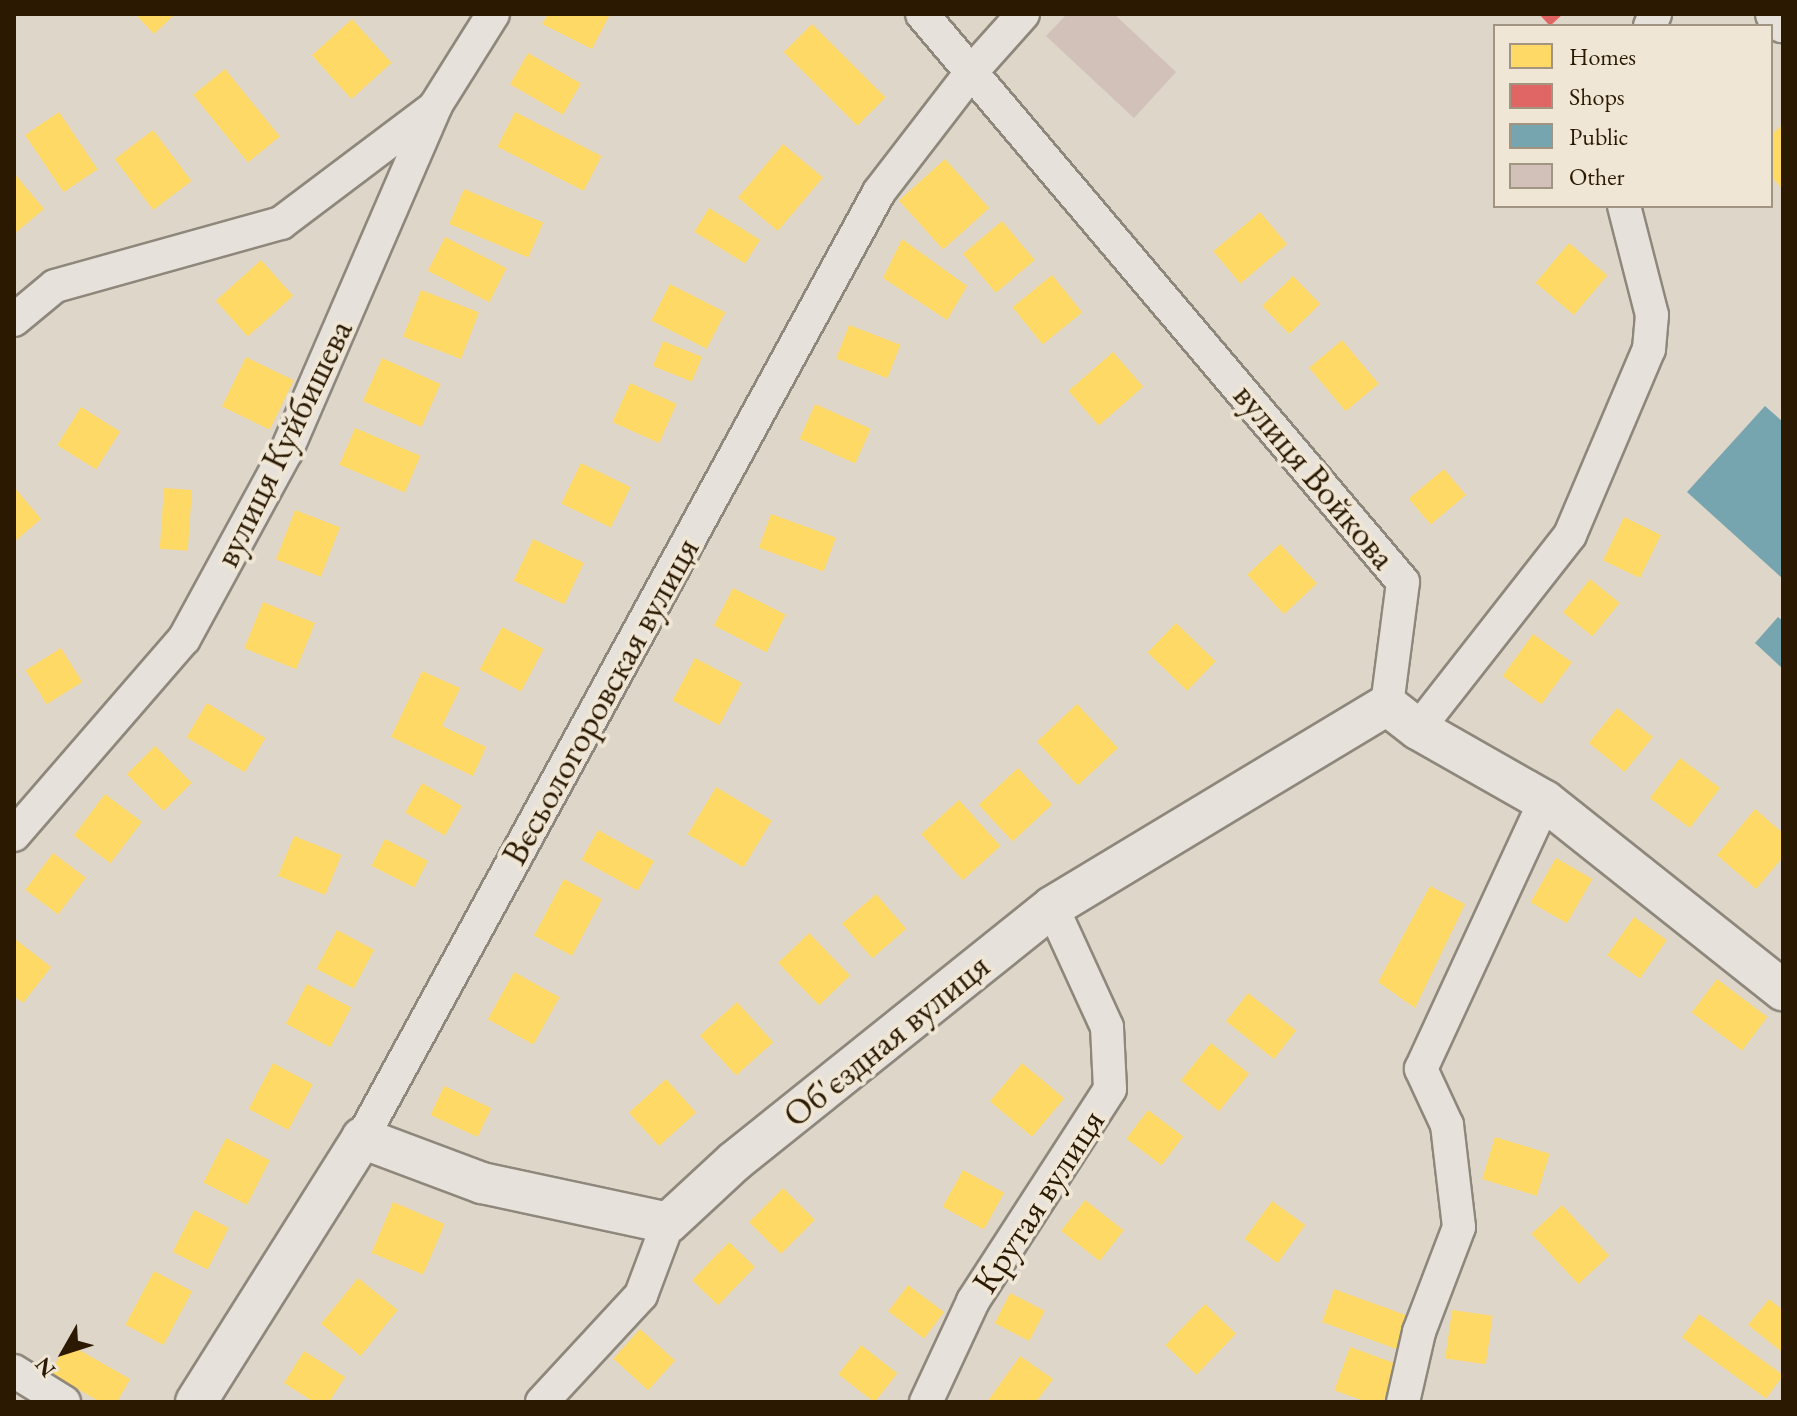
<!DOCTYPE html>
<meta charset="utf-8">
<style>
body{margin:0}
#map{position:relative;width:1797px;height:1416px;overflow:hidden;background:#ded6c8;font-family:"EB Garamond",serif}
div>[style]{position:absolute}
.homes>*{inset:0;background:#ffd966;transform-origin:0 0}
.shops>*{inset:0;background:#e06666}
.public>*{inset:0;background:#76a5af}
.building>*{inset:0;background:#d1c1b9}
.roads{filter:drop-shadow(2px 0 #8e877c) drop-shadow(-2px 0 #8e877c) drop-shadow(0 2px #8e877c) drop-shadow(0 -2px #8e877c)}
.minor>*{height:32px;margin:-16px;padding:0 16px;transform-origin:16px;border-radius:16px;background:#e6e1da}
.tertiary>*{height:40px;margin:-20px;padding:0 20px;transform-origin:20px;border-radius:20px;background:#e6e1da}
span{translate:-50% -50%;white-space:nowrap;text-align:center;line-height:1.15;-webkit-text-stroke:8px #efe6d5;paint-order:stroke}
.street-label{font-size:36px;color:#2b1901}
.frame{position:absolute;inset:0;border:16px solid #2b1901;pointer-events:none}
.legend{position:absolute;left:1493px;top:24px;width:280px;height:184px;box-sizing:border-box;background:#efe6d5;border:2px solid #a19480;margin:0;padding:10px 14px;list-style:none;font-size:24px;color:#2b1901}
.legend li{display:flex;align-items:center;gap:16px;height:40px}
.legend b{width:40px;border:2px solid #a19480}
.north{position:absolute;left:24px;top:1312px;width:80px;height:80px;-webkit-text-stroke:6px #efe6d5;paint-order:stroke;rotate:231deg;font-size:22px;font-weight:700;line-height:32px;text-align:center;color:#2b1901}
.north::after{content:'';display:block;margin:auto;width:28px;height:36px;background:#2b1901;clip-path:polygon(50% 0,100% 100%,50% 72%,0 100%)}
</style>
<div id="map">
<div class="homes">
<i style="clip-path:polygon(135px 14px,175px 14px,154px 34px)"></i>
<i style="clip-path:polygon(548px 14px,610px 14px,592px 49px,542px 24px)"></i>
<i style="left:352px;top:19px;width:59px;height:54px;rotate:48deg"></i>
<i style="left:812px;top:24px;width:104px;height:40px;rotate:45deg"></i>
<i style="left:528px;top:53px;width:61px;height:36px;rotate:30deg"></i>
<i style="left:225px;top:69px;width:87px;height:41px;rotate:51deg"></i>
<i style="left:59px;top:112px;width:69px;height:41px;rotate:56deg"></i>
<i style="left:515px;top:112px;width:97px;height:39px;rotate:27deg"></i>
<i style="clip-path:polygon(1783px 124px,1783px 190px,1771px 176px,1771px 135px)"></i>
<i style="left:153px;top:130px;width:64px;height:48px;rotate:53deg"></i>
<i style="left:783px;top:144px;width:52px;height:70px;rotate:40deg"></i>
<i style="left:945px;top:159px;width:66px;height:62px;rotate:48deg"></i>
<i style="clip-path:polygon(14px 173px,44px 209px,14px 234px)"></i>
<i style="left:464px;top:189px;width:86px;height:38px;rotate:23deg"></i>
<i style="left:709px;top:208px;width:60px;height:28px;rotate:32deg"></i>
<i style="left:1260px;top:212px;width:42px;height:61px;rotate:50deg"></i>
<i style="left:1002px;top:221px;width:51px;height:51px;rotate:50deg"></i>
<i style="left:445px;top:237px;width:69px;height:38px;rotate:27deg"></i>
<i style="clip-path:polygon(902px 239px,967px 286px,947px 320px,883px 278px)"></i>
<i style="left:1569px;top:243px;width:50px;height:52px;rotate:40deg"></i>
<i style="left:261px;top:260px;width:48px;height:61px;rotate:48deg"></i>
<i style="left:1052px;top:275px;width:48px;height:51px;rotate:51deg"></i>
<i style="left:1293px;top:276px;width:39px;height:43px;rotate:46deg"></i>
<i style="left:670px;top:284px;width:62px;height:41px;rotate:27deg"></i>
<i style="left:421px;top:290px;width:62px;height:50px;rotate:21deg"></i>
<i style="left:849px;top:325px;width:55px;height:36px;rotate:21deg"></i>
<i style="left:1342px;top:340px;width:57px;height:43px;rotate:50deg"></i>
<i style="left:663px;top:341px;width:42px;height:27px;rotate:22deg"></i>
<i style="left:1113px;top:352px;width:46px;height:59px;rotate:49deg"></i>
<i style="left:246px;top:357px;width:53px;height:55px;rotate:26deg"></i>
<i style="left:382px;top:358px;width:64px;height:47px;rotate:24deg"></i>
<i style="left:630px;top:383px;width:51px;height:43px;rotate:24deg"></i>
<i style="left:815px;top:404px;width:61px;height:38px;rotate:24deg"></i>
<i style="left:81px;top:407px;width:46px;height:45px;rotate:32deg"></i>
<i style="left:355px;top:428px;width:71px;height:40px;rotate:23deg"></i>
<i style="left:581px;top:463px;width:55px;height:45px;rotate:26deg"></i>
<i style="left:1444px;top:469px;width:34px;height:46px;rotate:50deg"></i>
<i style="clip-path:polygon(14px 487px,41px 519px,14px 542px)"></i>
<i style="left:164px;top:488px;width:28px;height:61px;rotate:4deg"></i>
<i style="left:295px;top:510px;width:48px;height:53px;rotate:21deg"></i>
<i style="left:771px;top:514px;width:69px;height:36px;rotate:20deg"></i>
<i style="left:1624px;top:517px;width:41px;height:48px;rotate:26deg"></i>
<i style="left:533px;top:539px;width:56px;height:46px;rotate:25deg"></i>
<i style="left:1280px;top:544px;width:54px;height:45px;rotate:47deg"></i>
<i style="left:1590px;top:579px;width:38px;height:43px;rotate:39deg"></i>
<i style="left:733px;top:588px;width:59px;height:42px;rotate:27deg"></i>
<i style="left:263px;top:602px;width:56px;height:50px;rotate:22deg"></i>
<i style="left:1176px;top:623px;width:55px;height:41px;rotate:44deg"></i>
<i style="left:502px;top:627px;width:47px;height:48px;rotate:28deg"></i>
<i style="left:1533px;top:634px;width:48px;height:52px;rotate:36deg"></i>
<i style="left:61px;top:648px;width:40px;height:42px;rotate:58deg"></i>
<i style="left:695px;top:658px;width:53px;height:48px;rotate:28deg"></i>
<i style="clip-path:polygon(422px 671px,460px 688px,442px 726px,486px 747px,473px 776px,391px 737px)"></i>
<i style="left:207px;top:703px;width:68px;height:40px;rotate:31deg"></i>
<i style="left:1077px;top:704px;width:60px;height:55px;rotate:47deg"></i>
<i style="left:1617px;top:708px;width:46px;height:45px;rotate:39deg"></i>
<i style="left:155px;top:746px;width:52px;height:40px;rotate:45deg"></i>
<i style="left:1680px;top:758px;width:50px;height:50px;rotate:37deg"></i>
<i style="left:1018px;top:768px;width:50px;height:54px;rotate:47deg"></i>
<i style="left:422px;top:783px;width:46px;height:34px;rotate:30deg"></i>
<i style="left:716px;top:787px;width:65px;height:55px;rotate:31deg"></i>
<i style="left:105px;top:794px;width:46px;height:52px;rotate:37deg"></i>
<i style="left:959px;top:800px;width:62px;height:51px;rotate:48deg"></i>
<i style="clip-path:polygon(1755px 809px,1783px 833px,1783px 857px,1756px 889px,1717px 855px)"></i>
<i style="left:598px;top:830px;width:64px;height:34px;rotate:29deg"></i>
<i style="left:294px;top:836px;width:51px;height:43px;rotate:22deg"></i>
<i style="left:385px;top:839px;width:48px;height:30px;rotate:27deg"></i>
<i style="left:53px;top:853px;width:41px;height:46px;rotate:37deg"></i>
<i style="left:1556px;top:858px;width:42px;height:51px;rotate:30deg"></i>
<i style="left:564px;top:879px;width:43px;height:64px;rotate:28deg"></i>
<i style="clip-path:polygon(1430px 886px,1465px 904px,1415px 1008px,1378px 982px)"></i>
<i style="left:876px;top:894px;width:46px;height:45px;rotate:49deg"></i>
<i style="left:1634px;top:917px;width:40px;height:47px;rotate:35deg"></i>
<i style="left:337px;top:930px;width:42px;height:44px;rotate:28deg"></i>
<i style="left:809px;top:933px;width:59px;height:43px;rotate:46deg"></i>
<i style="clip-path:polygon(14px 938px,51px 967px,23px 1003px,14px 996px)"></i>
<i style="left:514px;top:972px;width:52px;height:54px;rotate:29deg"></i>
<i style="left:1717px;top:979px;width:63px;height:42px;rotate:37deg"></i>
<i style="left:307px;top:984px;width:50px;height:45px;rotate:28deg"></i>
<i style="left:1248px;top:993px;width:61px;height:36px;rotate:38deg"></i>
<i style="left:737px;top:1002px;width:54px;height:50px;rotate:48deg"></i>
<i style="left:1211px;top:1043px;width:49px;height:48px;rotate:39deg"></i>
<i style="left:273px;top:1063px;width:45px;height:52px;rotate:28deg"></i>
<i style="left:1022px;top:1063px;width:55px;height:50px;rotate:40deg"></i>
<i style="left:666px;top:1079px;width:45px;height:50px;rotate:48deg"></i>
<i style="left:444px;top:1086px;width:52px;height:32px;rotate:25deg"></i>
<i style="left:1148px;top:1110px;width:44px;height:36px;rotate:37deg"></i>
<i style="left:1495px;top:1137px;width:57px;height:44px;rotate:17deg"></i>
<i style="left:226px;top:1138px;width:49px;height:50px;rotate:27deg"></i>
<i style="left:963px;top:1170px;width:47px;height:42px;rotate:29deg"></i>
<i style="left:783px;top:1188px;width:45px;height:48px;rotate:45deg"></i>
<i style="left:1085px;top:1200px;width:49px;height:39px;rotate:38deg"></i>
<i style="left:1272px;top:1201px;width:41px;height:47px;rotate:36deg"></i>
<i style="left:393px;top:1202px;width:56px;height:55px;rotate:23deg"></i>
<i style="left:1562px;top:1205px;width:69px;height:42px;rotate:47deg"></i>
<i style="left:194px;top:1210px;width:39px;height:47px;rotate:27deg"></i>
<i style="left:729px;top:1242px;width:36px;height:53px;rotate:44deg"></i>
<i style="left:154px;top:1271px;width:43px;height:61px;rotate:28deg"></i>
<i style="left:358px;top:1278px;width:51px;height:59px;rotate:39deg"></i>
<i style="left:908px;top:1285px;width:45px;height:33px;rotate:37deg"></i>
<i style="left:1334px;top:1289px;width:82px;height:35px;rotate:20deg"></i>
<i style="left:1010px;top:1293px;width:39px;height:34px;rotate:27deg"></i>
<i style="clip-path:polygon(1769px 1299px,1783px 1310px,1783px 1353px,1748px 1325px)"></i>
<i style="left:1205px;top:1304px;width:43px;height:57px;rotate:44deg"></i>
<i style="left:1452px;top:1310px;width:41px;height:49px;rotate:8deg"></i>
<i style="left:1699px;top:1314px;width:104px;height:29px;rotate:36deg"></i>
<i style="left:640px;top:1329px;width:47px;height:40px;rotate:42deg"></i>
<i style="clip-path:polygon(67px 1343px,130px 1379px,117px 1402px,100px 1402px,50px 1373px)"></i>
<i style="left:861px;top:1345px;width:46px;height:37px;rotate:38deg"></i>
<i style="left:1350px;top:1347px;width:50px;height:46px;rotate:20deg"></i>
<i style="clip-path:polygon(304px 1351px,345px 1377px,329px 1402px,314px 1402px,284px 1383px)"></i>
<i style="clip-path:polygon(1020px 1356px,1053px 1379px,1036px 1402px,987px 1402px)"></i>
</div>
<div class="shops">
<i style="clip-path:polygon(1539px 14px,1563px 14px,1550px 26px)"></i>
</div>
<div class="public">
<i style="clip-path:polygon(1765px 406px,1783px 422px,1783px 579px,1687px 492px)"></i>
<i style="clip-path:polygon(1778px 617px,1783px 621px,1783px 669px,1755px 643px)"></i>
</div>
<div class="building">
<i style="clip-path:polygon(1067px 14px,1114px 14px,1176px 72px,1134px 118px,1046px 36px)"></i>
</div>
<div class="roads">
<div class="minor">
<i style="left:922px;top:14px;width:744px;rotate:49.74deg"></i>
<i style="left:1403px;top:582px;width:124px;rotate:97.4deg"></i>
<i style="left:1650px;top:26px;width:13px;rotate:-67deg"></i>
<i style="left:14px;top:320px;width:53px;rotate:-39.7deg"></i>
<i style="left:55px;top:286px;width:235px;rotate:-15.6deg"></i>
<i style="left:281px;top:223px;width:193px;rotate:-37deg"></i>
<i style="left:1418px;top:729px;width:246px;rotate:-51.9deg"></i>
<i style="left:1570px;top:535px;width:202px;rotate:-67deg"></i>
<i style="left:1649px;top:349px;width:34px;rotate:-85deg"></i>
<i style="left:1652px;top:315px;width:113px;rotate:-104.4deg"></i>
<i style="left:14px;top:835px;width:259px;rotate:-49.1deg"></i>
<i style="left:184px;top:639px;width:213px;rotate:-61.4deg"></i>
<i style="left:286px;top:452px;width:378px;rotate:-66.6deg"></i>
<i style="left:436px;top:105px;width:107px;rotate:-57.9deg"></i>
<i style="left:362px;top:1138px;width:1078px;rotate:-61.34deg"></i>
<i style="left:879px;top:192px;width:154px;rotate:-52.4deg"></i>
<i style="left:973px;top:70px;width:75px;rotate:-48.2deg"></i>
<i style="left:14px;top:1371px;width:59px;rotate:31.8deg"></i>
<i style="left:542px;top:1402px;width:146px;rotate:-47.2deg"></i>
<i style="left:641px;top:1295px;width:77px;rotate:-69.4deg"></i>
<i style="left:926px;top:1402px;width:111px;rotate:-65deg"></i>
<i style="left:973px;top:1301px;width:252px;rotate:-57.1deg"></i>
<i style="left:1110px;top:1089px;width:62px;rotate:-92.8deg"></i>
<i style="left:1107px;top:1027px;width:132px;rotate:-114.6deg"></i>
<i style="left:1403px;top:1402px;width:72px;rotate:-77.1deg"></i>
<i style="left:1419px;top:1332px;width:112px;rotate:-69.1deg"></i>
<i style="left:1459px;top:1227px;width:103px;rotate:-96.7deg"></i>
<i style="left:1447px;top:1125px;width:62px;rotate:-114.9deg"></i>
<i style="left:1421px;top:1069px;width:295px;rotate:-65.2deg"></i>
</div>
<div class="tertiary">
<i style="left:1776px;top:14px;width:11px;rotate:49deg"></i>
<i style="left:196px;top:1402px;width:312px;rotate:-57.8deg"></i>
<i style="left:362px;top:1138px;width:128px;rotate:20.6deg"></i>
<i style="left:482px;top:1183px;width:190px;rotate:12.1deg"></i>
<i style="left:668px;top:1223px;width:91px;rotate:-42.8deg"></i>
<i style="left:735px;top:1161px;width:406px;rotate:-38.7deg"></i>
<i style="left:1052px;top:907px;width:391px;rotate:-31.1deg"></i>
<i style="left:1387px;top:705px;width:39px;rotate:38deg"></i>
<i style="left:1418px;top:729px;width:146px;rotate:29.6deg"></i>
<i style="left:1545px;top:801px;width:304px;rotate:38.5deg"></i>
</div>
</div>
<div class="street-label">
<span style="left:283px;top:443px;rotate:-64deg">вулиця Куйбишева</span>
<span style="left:1315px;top:476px;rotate:50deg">вулиця Войкова</span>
<span style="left:600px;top:701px;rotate:-61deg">Вєсьологоровская вулиця</span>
<span style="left:886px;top:1040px;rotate:-39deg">Об'єздная вулиця</span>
<span style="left:1038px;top:1201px;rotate:-57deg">Крутая вулиця</span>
</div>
<div class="frame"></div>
<ul class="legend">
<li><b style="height:22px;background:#ffd966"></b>Homes</li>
<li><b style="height:22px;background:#e06666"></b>Shops</li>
<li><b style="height:22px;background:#76a5af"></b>Public</li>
<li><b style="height:22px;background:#d1c1b9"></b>Other</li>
</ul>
<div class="north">N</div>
</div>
